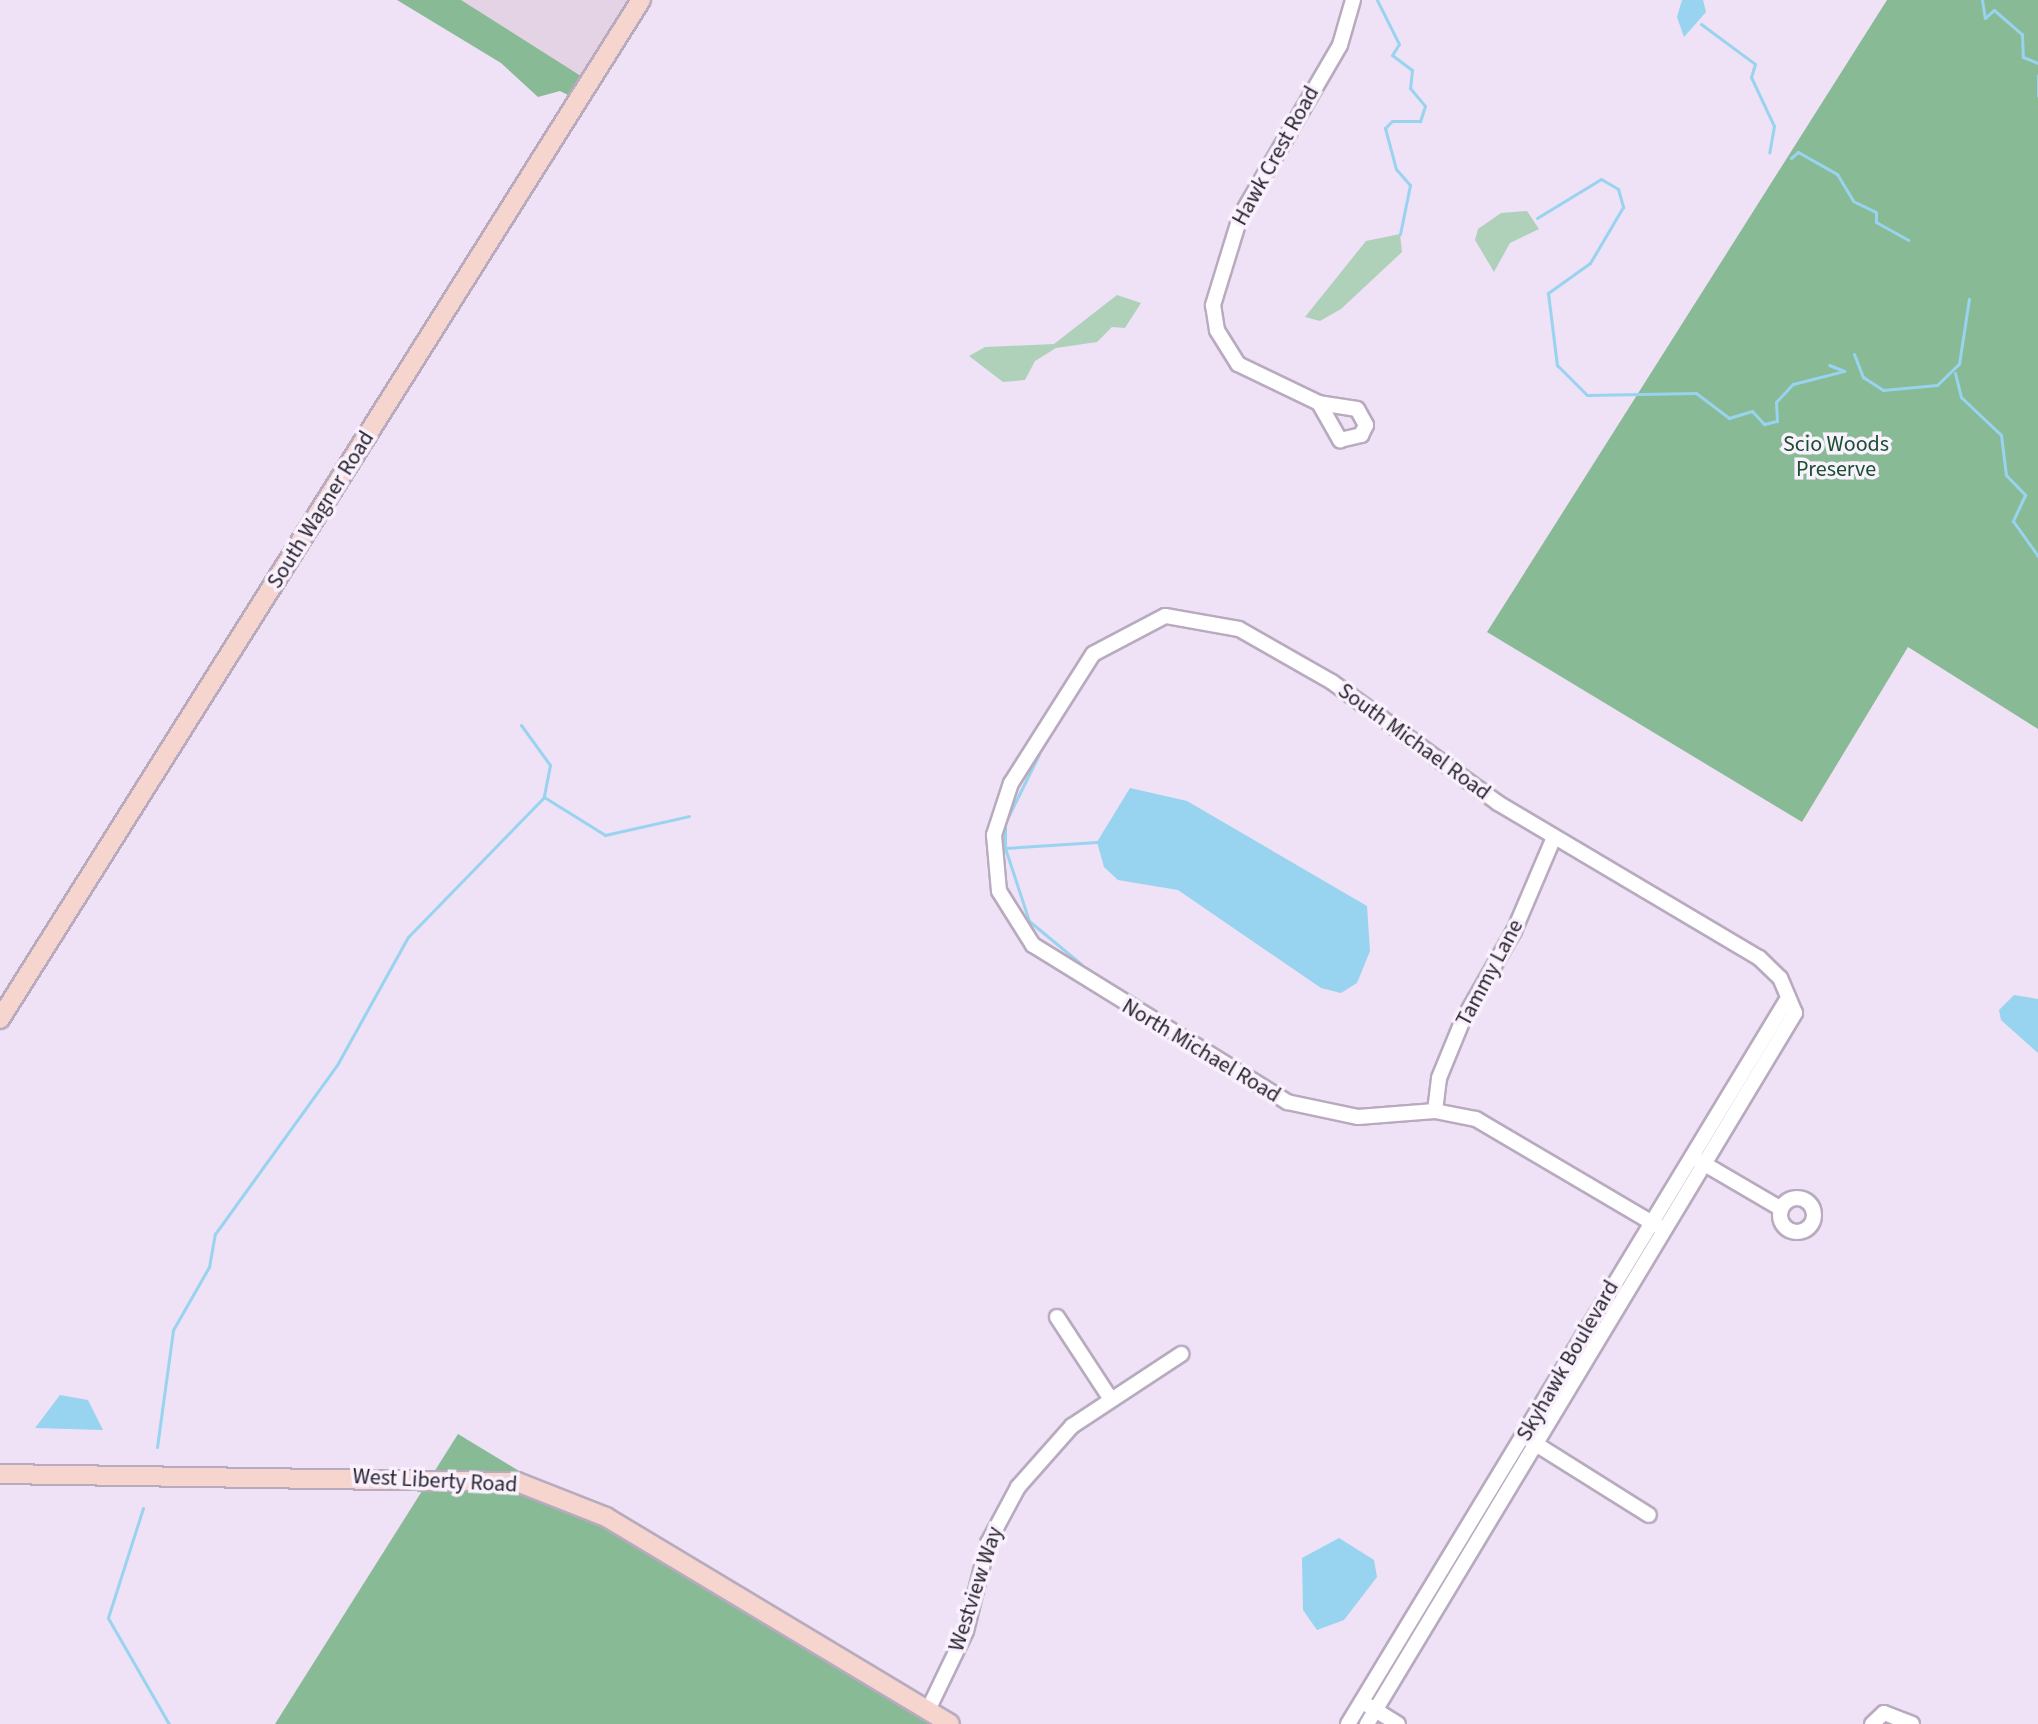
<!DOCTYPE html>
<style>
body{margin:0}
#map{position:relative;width:2038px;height:1724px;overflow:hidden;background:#efe1f6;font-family:"Source Sans 3",sans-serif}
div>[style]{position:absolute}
.education>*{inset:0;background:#e4d3e4}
.green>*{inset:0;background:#b0d1b9}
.forest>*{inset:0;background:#89ba96}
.water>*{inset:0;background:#98d3f0}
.stream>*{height:3px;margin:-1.5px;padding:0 1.5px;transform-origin:1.5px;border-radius:1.5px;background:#98d3f0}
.roads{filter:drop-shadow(2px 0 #b8abbf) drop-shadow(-2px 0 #b8abbf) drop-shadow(0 2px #b8abbf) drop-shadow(0 -2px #b8abbf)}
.minor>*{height:14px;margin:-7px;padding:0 7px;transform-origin:7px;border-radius:7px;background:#fff}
.minor>.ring{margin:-7px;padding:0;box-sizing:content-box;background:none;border:14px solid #fff;border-radius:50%}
.major>*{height:18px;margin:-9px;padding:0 9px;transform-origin:9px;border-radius:9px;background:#f6d5ce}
span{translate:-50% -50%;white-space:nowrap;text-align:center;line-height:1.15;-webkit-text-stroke:7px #f9f1fe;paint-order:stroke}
.street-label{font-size:22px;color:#28242b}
.park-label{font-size:22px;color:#184f2d}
</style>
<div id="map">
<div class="education">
<i style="clip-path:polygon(451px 0,628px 0,579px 80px)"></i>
</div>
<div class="green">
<i style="clip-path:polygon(1527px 211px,1539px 229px,1510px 243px,1494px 272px,1475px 240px,1478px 229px,1501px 213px)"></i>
<i style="clip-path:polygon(1400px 234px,1402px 252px,1341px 309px,1320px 321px,1305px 317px,1366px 241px)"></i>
<i style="clip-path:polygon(1117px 295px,1141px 303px,1125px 328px,1112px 327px,1097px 342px,1056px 348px,1035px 361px,1025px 380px,1003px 382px,969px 356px,985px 347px,1054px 344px)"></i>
</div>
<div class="forest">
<i style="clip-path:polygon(397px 0,461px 0,584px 78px,572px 97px,560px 91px,538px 97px,501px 63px)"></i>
<i style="clip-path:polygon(1887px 0,2038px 0,2038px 729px,1908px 647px,1802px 822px,1487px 632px)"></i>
<i style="clip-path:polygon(458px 1434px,937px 1724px,275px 1724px)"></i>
</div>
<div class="water">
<i style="clip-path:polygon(1682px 0,1703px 0,1706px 12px,1684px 37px,1677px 17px)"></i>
<i style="clip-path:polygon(1130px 788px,1187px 801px,1367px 906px,1370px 951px,1357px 983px,1341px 993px,1321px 988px,1178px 890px,1118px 880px,1104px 867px,1097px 842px)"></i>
<i style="clip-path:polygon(2014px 995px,2038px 999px,2038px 1053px,2001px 1020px,1999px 1010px)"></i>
<i style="clip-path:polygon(60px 1395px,88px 1400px,103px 1430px,35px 1428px)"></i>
<i style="clip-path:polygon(1339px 1538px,1374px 1560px,1377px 1577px,1344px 1620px,1317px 1630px,1303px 1610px,1302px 1558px)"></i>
</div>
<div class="stream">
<i style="left:1377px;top:0;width:49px;rotate:63.4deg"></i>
<i style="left:1399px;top:44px;width:13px;rotate:122deg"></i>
<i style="left:1392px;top:55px;width:25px;rotate:37deg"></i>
<i style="left:1412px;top:70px;width:18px;rotate:96deg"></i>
<i style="left:1410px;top:88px;width:23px;rotate:50deg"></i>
<i style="left:1425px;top:106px;width:16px;rotate:108deg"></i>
<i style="left:1420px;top:121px;width:28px;rotate:180deg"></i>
<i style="left:1392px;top:121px;width:10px;rotate:135deg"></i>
<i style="left:1385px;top:128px;width:42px;rotate:75deg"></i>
<i style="left:1396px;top:169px;width:21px;rotate:49deg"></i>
<i style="left:1410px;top:185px;width:50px;rotate:101.5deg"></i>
<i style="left:1982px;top:0;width:18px;rotate:81deg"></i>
<i style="left:1985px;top:18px;width:12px;rotate:-42deg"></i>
<i style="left:1994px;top:10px;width:37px;rotate:41deg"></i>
<i style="left:2022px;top:34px;width:23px;rotate:88deg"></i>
<i style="left:2023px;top:57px;width:16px;rotate:22deg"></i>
<i style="left:1701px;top:24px;width:67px;rotate:36.5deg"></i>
<i style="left:1755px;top:64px;width:14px;rotate:107deg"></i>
<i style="left:1751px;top:77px;width:54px;rotate:64.9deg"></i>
<i style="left:1774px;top:126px;width:27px;rotate:100deg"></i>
<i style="left:2038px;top:75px;width:21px;rotate:90deg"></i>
<i style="left:1791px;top:158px;width:9px;rotate:-41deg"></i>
<i style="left:1798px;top:152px;width:45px;rotate:29.4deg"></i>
<i style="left:1837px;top:174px;width:31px;rotate:59deg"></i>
<i style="left:1853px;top:201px;width:25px;rotate:26deg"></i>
<i style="left:1876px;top:212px;width:10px;rotate:90deg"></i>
<i style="left:1876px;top:222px;width:37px;rotate:29deg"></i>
<i style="left:1537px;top:218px;width:75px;rotate:-31.4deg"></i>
<i style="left:1601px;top:179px;width:20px;rotate:30deg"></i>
<i style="left:1618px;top:189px;width:19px;rotate:74deg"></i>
<i style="left:1623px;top:207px;width:65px;rotate:120.5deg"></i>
<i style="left:1590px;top:263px;width:52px;rotate:144.5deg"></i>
<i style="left:1548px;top:293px;width:73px;rotate:82.9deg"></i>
<i style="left:1557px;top:365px;width:42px;rotate:45deg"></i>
<i style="left:1587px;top:395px;width:109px;rotate:-1.1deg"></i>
<i style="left:1696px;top:393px;width:41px;rotate:37.1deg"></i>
<i style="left:1729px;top:418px;width:24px;rotate:-17deg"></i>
<i style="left:1752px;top:411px;width:18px;rotate:47deg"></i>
<i style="left:1764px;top:424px;width:13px;rotate:-13deg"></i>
<i style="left:1777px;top:421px;width:19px;rotate:-93deg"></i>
<i style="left:1776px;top:402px;width:25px;rotate:-47deg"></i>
<i style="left:1793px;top:384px;width:53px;rotate:-14.3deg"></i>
<i style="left:1844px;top:371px;width:16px;rotate:-158deg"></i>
<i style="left:1854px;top:354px;width:25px;rotate:69deg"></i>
<i style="left:1863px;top:377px;width:24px;rotate:33deg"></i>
<i style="left:1883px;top:390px;width:54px;rotate:-5.3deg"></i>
<i style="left:1937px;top:385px;width:30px;rotate:-44deg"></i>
<i style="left:1959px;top:364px;width:66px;rotate:-81.3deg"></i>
<i style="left:1955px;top:373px;width:25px;rotate:76deg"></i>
<i style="left:1961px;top:397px;width:55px;rotate:43.5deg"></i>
<i style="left:2001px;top:435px;width:40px;rotate:82.9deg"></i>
<i style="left:2006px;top:475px;width:28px;rotate:46deg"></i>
<i style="left:2025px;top:495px;width:29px;rotate:115deg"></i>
<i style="left:2013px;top:521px;width:43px;rotate:54.5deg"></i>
<i style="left:521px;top:725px;width:49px;rotate:54.1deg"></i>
<i style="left:550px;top:765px;width:33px;rotate:101deg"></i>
<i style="left:1043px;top:746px;width:28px;rotate:-58deg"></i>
<i style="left:1039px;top:754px;width:77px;rotate:116.2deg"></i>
<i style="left:1005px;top:823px;width:25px;rotate:90deg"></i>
<i style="left:1005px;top:848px;width:77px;rotate:71.8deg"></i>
<i style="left:1029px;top:921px;width:67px;rotate:39.6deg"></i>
<i style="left:1005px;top:848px;width:92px;rotate:-3.7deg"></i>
<i style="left:157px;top:1447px;width:118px;rotate:-82.2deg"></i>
<i style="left:173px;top:1330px;width:73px;rotate:-60.3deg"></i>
<i style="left:209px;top:1267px;width:34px;rotate:-80deg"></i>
<i style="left:215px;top:1234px;width:208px;rotate:-54.2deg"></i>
<i style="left:337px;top:1065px;width:146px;rotate:-61deg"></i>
<i style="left:408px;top:937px;width:195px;rotate:-45.8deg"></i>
<i style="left:544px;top:797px;width:72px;rotate:31.9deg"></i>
<i style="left:605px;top:835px;width:86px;rotate:-12.7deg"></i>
<i style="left:143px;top:1508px;width:115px;rotate:107.7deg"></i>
<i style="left:108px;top:1618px;width:122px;rotate:60.1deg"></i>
</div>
<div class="roads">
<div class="minor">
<i style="left:1319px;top:403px;width:43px;rotate:60.4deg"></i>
<i style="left:1340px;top:440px;width:22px;rotate:-13deg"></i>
<i style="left:1361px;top:435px;width:11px;rotate:-63deg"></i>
<i style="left:1366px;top:425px;width:18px;rotate:-119deg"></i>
<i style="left:1357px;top:409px;width:38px;rotate:-171deg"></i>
<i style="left:1319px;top:403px;width:90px;rotate:-154.3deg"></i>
<i style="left:1238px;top:364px;width:40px;rotate:-122deg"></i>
<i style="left:1217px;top:330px;width:25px;rotate:-99deg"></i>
<i style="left:1213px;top:305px;width:92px;rotate:-72.9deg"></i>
<i style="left:1240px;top:217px;width:199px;rotate:-59.8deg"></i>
<i style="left:1340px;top:45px;width:47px;rotate:-73.9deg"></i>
<i style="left:1435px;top:1111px;width:33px;rotate:-83deg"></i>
<i style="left:1439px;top:1078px;width:61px;rotate:-67.7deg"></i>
<i style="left:1462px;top:1022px;width:105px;rotate:-60.3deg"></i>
<i style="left:1514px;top:931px;width:102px;rotate:-66.9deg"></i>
<i style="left:1696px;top:1159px;width:95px;rotate:30.3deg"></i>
<i class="ring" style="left:1780px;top:1198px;width:20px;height:20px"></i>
<i style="left:1057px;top:1317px;width:97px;rotate:56.8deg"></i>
<i style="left:1531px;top:1441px;width:139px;rotate:32.1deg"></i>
<i style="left:1369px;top:1706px;width:34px;rotate:32deg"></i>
<i style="left:928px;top:1710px;width:88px;rotate:-64.3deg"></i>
<i style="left:966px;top:1631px;width:91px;rotate:-76deg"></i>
<i style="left:988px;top:1543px;width:64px;rotate:-61.8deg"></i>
<i style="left:1018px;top:1487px;width:81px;rotate:-48.5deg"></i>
<i style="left:1072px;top:1426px;width:131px;rotate:-33.4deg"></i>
<i style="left:1348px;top:1724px;width:849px;rotate:-58.78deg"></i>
<i style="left:1367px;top:1724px;width:830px;rotate:-58.95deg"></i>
<i style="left:1795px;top:1013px;width:38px;rotate:-113deg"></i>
<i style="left:1780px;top:978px;width:29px;rotate:-136deg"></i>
<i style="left:1759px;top:958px;width:304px;rotate:-149.3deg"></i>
<i style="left:1498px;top:803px;width:205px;rotate:-143.9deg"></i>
<i style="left:1332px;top:682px;width:107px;rotate:-150.3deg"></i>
<i style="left:1239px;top:629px;width:75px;rotate:-170deg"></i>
<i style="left:1165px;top:616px;width:81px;rotate:152.2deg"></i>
<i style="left:1093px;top:654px;width:153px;rotate:122.4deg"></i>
<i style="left:1011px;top:783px;width:55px;rotate:108.1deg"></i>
<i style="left:994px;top:835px;width:56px;rotate:84.9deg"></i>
<i style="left:999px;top:891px;width:64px;rotate:57.8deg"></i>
<i style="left:1033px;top:945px;width:299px;rotate:31.7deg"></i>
<i style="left:1287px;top:1102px;width:73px;rotate:11.9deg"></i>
<i style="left:1358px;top:1117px;width:77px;rotate:-4.5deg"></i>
<i style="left:1435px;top:1111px;width:42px;rotate:11deg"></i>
<i style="left:1476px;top:1119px;width:215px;rotate:30.5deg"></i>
<i style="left:1872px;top:1724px;width:16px;rotate:-43deg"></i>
<i style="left:1884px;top:1713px;width:30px;rotate:21deg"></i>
</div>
<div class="major">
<i style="left:0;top:1019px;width:1204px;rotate:-57.83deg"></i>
<i style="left:0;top:1474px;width:517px;rotate:0.89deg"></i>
<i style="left:517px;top:1482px;width:96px;rotate:21.5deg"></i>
<i style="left:606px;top:1517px;width:401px;rotate:31deg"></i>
</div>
</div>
<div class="street-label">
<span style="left:1276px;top:156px;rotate:-61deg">Hawk Crest Road</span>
<span style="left:321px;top:510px;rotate:-58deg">South Wagner Road</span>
<span style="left:1414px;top:742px;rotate:36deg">South Michael Road</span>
<span style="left:1490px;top:973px;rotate:-62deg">Tammy Lane</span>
<span style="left:1201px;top:1051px;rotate:31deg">North Michael Road</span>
<span style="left:1568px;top:1361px;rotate:-60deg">Skyhawk Boulevard</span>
<span style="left:435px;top:1481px;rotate:3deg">West Liberty Road</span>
<span style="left:976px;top:1589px;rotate:-72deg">Westview Way</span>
</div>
<div class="park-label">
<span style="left:1836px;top:457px">Scio Woods<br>Preserve</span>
</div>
</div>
